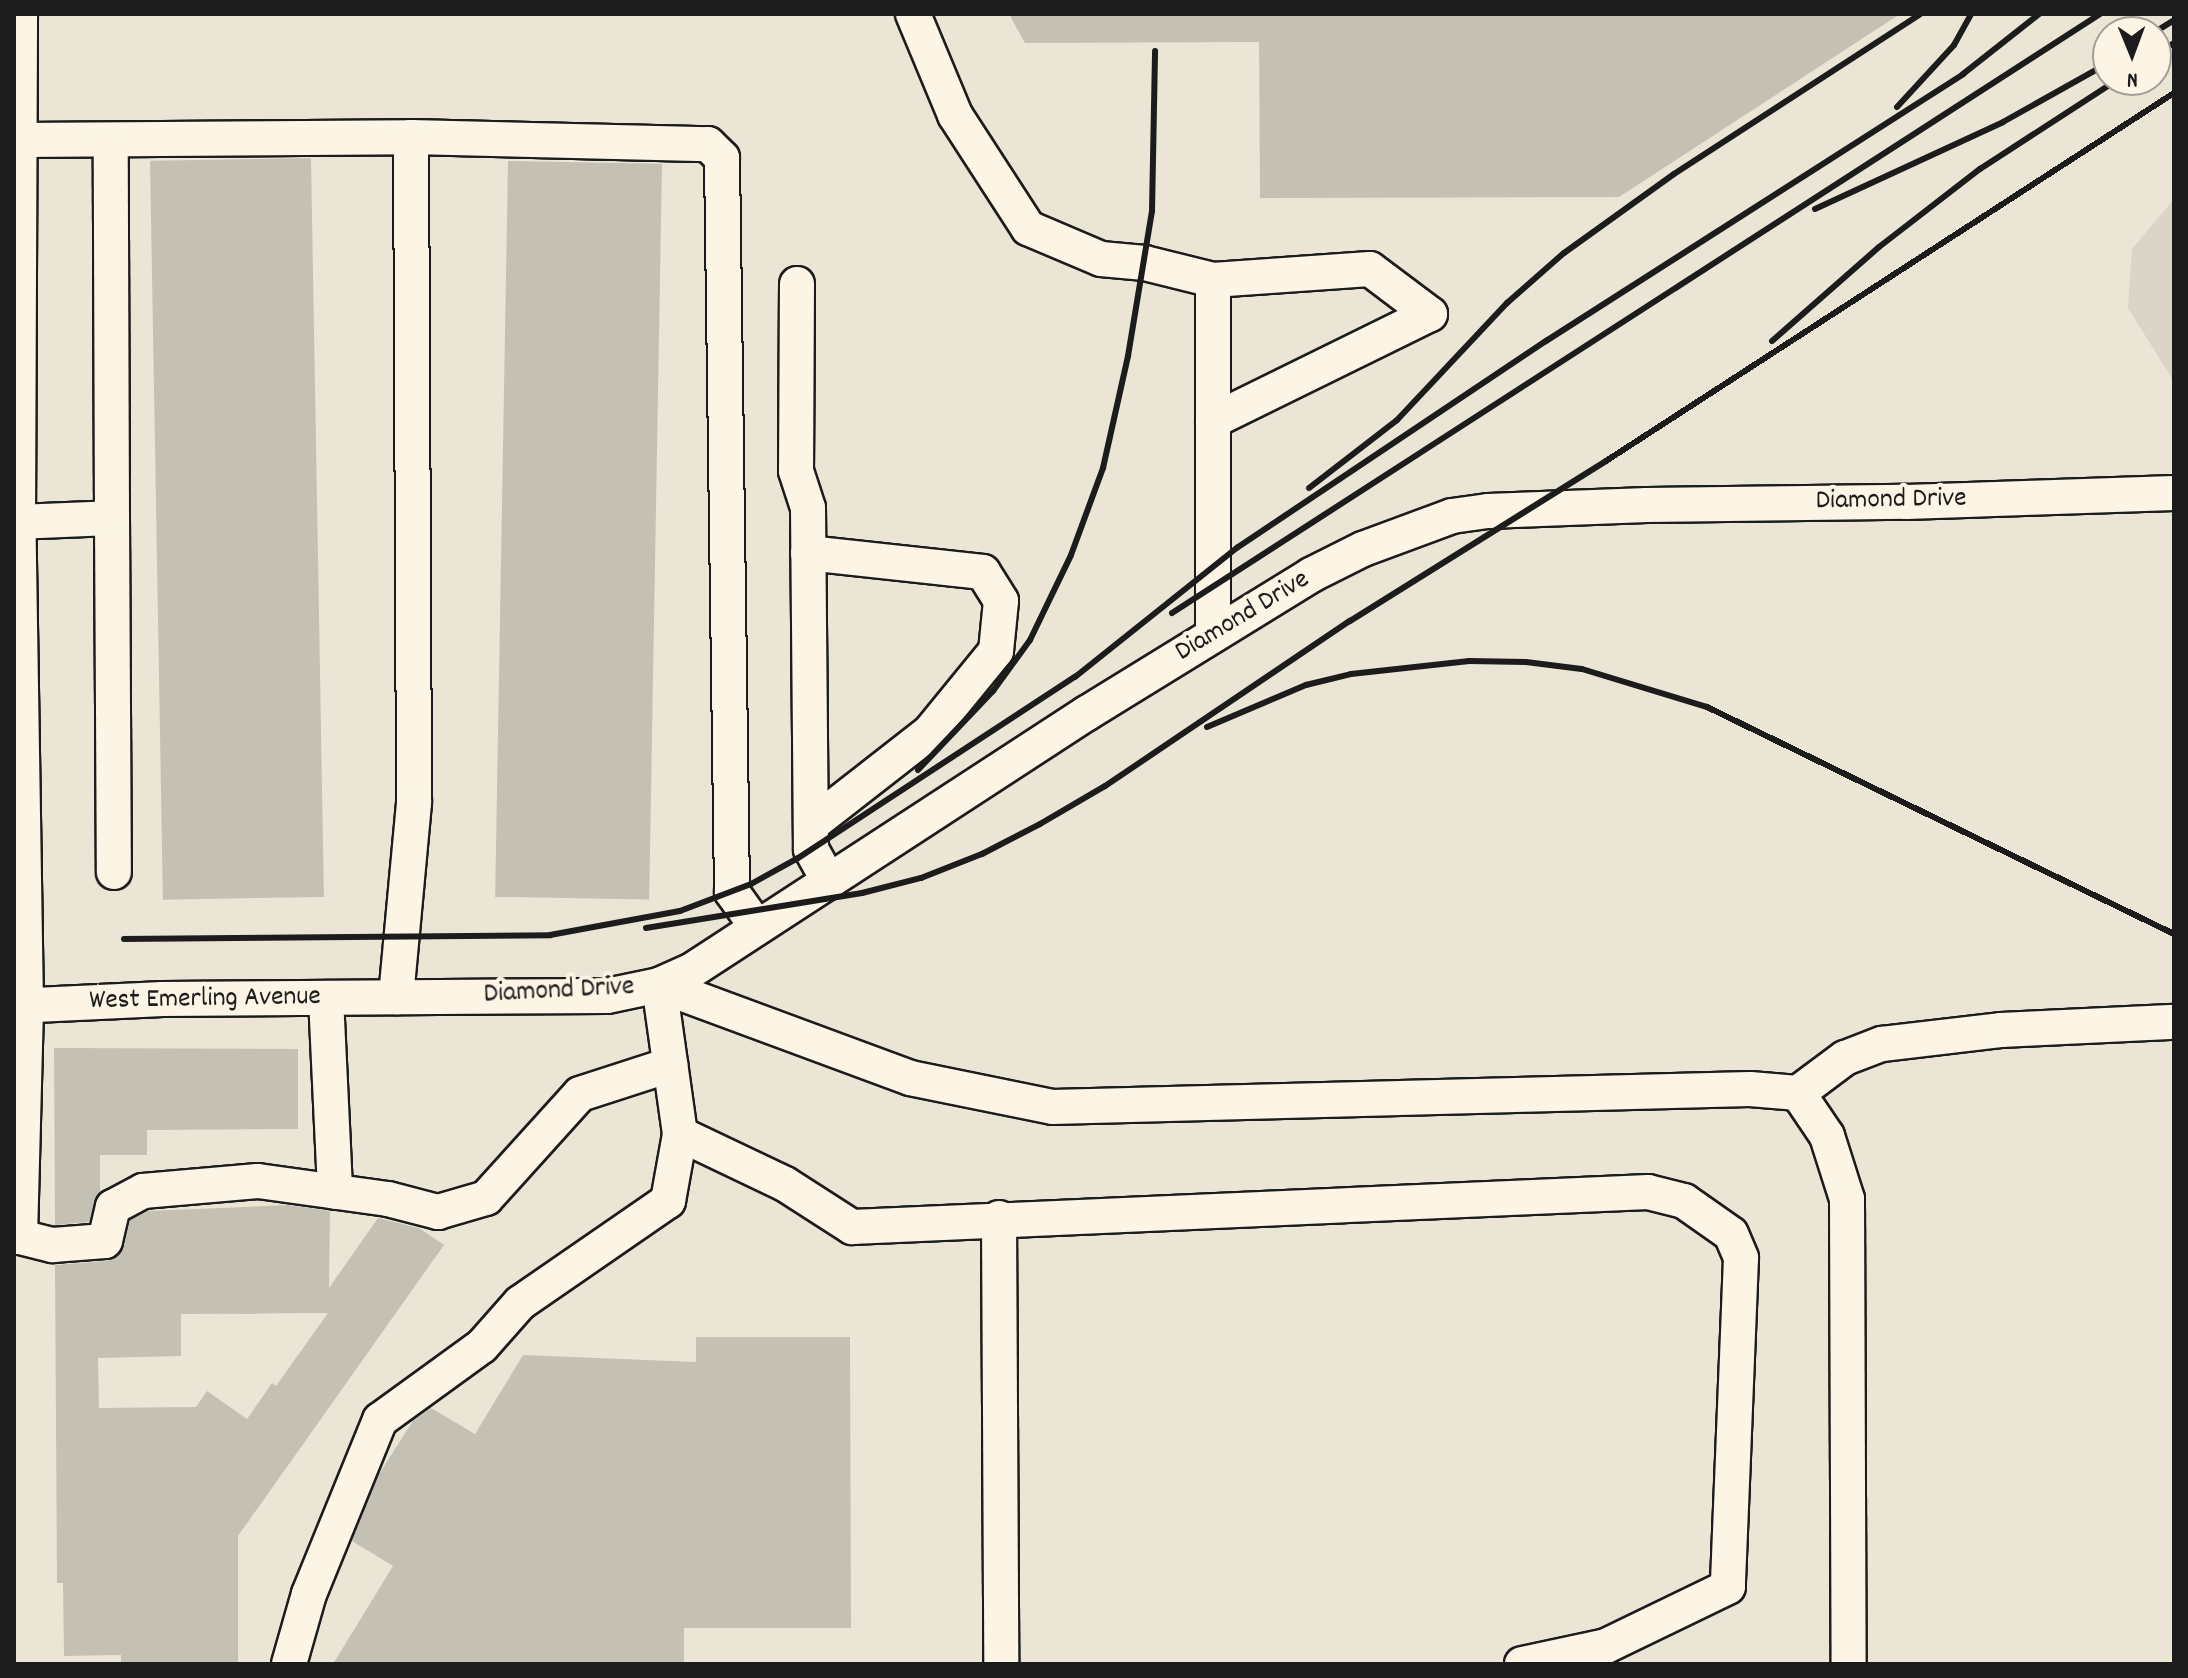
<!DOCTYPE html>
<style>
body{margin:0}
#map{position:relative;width:2188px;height:1678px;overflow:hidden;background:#fcf5e5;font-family:Dekko,sans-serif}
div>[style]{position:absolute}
.built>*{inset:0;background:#ebe5d6}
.green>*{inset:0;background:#dbd5c8}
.building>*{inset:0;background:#c4c0b3;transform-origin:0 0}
.roads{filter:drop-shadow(2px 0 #1c1c1c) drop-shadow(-2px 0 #1c1c1c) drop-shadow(0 2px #1c1c1c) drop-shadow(0 -2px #1c1c1c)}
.minor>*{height:34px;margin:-17px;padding:0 17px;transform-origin:17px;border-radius:17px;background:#fcf5e5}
.rail>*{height:6px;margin:-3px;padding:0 3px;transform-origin:3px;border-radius:3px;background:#1c1c1c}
span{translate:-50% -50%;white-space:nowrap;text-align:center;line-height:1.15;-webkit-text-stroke:8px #fcf5e5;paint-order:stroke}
.street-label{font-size:28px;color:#1c1c1c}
.frame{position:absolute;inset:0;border:16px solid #1c1c1c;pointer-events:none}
.north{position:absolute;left:2092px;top:16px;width:80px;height:80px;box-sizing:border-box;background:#fcf5e5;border:2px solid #a29e95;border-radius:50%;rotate:179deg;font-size:22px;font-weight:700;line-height:32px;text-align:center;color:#1c1c1c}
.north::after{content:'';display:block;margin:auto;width:28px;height:36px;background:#1c1c1c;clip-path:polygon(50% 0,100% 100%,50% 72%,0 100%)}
</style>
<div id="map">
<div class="built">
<i style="clip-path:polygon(evenodd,14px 14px,2174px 14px,2174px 1664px,14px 1664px,14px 14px,2108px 32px,2156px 32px,2156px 80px,2108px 80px,2108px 32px)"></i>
</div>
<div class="green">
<i style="clip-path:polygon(2174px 199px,2174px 382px,2128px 308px,2132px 249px)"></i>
</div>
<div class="building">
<i style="clip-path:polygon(1009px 14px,1900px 14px,1619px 197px,1260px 198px,1259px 42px,1025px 43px)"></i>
<i style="left:311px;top:158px;width:739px;height:161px;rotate:89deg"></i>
<i style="left:508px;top:161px;width:154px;height:736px;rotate:1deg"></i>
<i style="clip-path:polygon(54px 1048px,298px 1049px,298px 1129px,147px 1130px,147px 1155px,100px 1155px,100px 1192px,89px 1222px,55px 1225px)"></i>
<i style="clip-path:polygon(evenodd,288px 1205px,330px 1211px,329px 1288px,378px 1218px,419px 1228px,444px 1245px,238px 1536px,238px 1664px,121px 1664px,121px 1655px,64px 1656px,63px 1583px,57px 1583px,55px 1265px,107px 1261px,117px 1257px,124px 1246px,130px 1220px,149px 1211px,288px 1205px,328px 1313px,276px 1386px,272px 1383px,247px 1419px,207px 1391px,196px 1407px,99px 1408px,98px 1358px,181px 1356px,181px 1314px,328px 1313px)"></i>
<i style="clip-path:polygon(696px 1337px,850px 1337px,851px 1628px,684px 1628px,684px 1664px,333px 1664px,393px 1566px,352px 1541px,379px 1474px,413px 1421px,431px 1408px,475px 1434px,523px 1355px,696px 1362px)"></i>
</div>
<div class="roads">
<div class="minor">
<i style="left:913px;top:14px;width:109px;rotate:67.4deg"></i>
<i style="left:955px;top:115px;width:135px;rotate:57.1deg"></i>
<i style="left:1028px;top:228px;width:79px;rotate:23deg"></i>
<i style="left:1101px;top:259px;width:44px;rotate:5.2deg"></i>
<i style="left:1145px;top:263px;width:70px;rotate:14deg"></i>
<i style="left:1213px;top:280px;width:355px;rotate:90deg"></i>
<i style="left:411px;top:137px;width:297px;rotate:1.4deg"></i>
<i style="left:708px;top:144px;width:20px;rotate:45deg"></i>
<i style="left:722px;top:158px;width:734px;rotate:89.22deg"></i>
<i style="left:732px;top:892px;width:43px;rotate:54.5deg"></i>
<i style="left:19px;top:140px;width:392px;rotate:-0.4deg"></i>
<i style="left:411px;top:137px;width:666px;rotate:89.74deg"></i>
<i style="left:414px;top:803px;width:195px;rotate:95.3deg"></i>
<i style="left:1213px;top:280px;width:157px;rotate:-4deg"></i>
<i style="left:1370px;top:269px;width:75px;rotate:36.9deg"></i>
<i style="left:1430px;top:314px;width:242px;rotate:153.8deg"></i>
<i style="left:797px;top:284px;width:187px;rotate:90.3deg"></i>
<i style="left:796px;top:471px;width:39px;rotate:72deg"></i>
<i style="left:808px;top:508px;width:341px;rotate:89.5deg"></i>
<i style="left:811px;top:849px;width:37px;rotate:61deg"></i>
<i style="left:112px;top:518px;width:354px;rotate:89.7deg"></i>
<i style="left:14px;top:522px;width:98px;rotate:-2.3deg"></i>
<i style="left:112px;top:518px;width:378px;rotate:-90.2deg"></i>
<i style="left:808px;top:553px;width:176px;rotate:6.2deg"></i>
<i style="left:983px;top:572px;width:34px;rotate:58deg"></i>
<i style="left:1001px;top:601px;width:50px;rotate:95.7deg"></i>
<i style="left:996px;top:651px;width:104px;rotate:129.2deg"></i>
<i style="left:930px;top:732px;width:151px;rotate:142deg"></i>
<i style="left:326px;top:998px;width:194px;rotate:87.3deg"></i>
<i style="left:14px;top:1006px;width:149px;rotate:-2.7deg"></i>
<i style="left:163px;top:999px;width:444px;rotate:-0.4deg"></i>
<i style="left:607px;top:996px;width:53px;rotate:-11.9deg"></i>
<i style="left:659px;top:985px;width:35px;rotate:-24deg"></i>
<i style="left:691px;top:971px;width:473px;rotate:-33.1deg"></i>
<i style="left:1087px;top:713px;width:263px;rotate:-31.6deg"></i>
<i style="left:1311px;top:575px;width:58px;rotate:-26.6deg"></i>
<i style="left:1363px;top:549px;width:95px;rotate:-20.3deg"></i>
<i style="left:1452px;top:516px;width:36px;rotate:-8deg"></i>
<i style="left:1488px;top:511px;width:159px;rotate:-2.2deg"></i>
<i style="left:1647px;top:505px;width:259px;rotate:-0.7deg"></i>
<i style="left:1906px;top:502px;width:268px;rotate:-1.9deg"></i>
<i style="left:1798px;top:1093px;width:59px;rotate:-36.7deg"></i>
<i style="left:1845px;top:1058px;width:40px;rotate:-21deg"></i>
<i style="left:1882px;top:1044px;width:121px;rotate:-6.7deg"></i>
<i style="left:2002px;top:1030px;width:172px;rotate:-2.7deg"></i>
<i style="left:680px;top:1134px;width:150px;rotate:-98deg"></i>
<i style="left:659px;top:985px;width:268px;rotate:20.3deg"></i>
<i style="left:910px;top:1078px;width:145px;rotate:11.5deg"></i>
<i style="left:1052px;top:1107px;width:698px;rotate:-1.48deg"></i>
<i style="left:1750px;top:1089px;width:48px;rotate:4.8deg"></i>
<i style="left:1798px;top:1093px;width:52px;rotate:56deg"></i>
<i style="left:1827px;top:1136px;width:66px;rotate:72.4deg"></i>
<i style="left:1847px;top:1199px;width:465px;rotate:89.8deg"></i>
<i style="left:999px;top:1218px;width:446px;rotate:89.7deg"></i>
<i style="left:14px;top:1237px;width:6px"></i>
<i style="left:20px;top:1237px;width:231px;rotate:-88.5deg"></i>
<i style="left:26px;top:1006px;width:484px;rotate:-90.9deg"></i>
<i style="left:18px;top:522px;width:508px;rotate:-89.77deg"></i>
<i style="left:20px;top:1237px;width:34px;rotate:14deg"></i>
<i style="left:53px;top:1245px;width:52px;rotate:-4.4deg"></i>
<i style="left:105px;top:1241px;width:35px;rotate:-77deg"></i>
<i style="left:113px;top:1207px;width:34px;rotate:-28deg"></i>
<i style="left:143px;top:1191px;width:115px;rotate:-5deg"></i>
<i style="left:258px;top:1181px;width:131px;rotate:7.9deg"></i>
<i style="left:388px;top:1199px;width:52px;rotate:14.6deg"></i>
<i style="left:438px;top:1212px;width:50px;rotate:-16.3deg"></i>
<i style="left:486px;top:1198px;width:140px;rotate:-47.9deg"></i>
<i style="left:580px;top:1094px;width:95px;rotate:-17.9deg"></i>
<i style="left:289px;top:1664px;width:73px;rotate:-74.1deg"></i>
<i style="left:309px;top:1594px;width:188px;rotate:-67.8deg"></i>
<i style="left:380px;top:1420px;width:126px;rotate:-36deg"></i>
<i style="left:482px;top:1346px;width:57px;rotate:-48.5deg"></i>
<i style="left:520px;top:1303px;width:180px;rotate:-34.6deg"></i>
<i style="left:668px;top:1201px;width:68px;rotate:-79.8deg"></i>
<i style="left:680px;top:1134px;width:116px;rotate:25.5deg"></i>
<i style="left:785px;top:1184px;width:80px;rotate:32.7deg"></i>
<i style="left:852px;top:1227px;width:797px;rotate:-2.52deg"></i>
<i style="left:1648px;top:1192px;width:37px;rotate:14deg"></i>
<i style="left:1684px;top:1201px;width:57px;rotate:35.1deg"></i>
<i style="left:1731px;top:1234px;width:26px;rotate:67deg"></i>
<i style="left:1741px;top:1258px;width:329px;rotate:92.3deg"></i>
<i style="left:1728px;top:1587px;width:136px;rotate:154.2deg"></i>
<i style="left:1606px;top:1646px;width:86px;rotate:167.9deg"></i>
</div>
</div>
<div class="rail">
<i style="left:2155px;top:32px;width:22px;rotate:-32deg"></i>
<i style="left:2156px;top:55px;width:22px;rotate:-34deg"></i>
<i style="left:1897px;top:107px;width:84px;rotate:-47.4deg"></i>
<i style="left:1954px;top:45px;width:35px;rotate:-61deg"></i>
<i style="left:1815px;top:209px;width:207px;rotate:-24.8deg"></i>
<i style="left:2003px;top:122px;width:120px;rotate:-29.3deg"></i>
<i style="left:1772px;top:341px;width:142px;rotate:-41.3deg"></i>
<i style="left:1879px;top:247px;width:128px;rotate:-37.7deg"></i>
<i style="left:1980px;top:169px;width:163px;rotate:-33deg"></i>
<i style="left:1309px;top:488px;width:111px;rotate:-37.7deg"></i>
<i style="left:1397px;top:420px;width:161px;rotate:-46.8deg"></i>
<i style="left:1507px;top:303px;width:76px;rotate:-41.3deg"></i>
<i style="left:1564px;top:253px;width:135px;rotate:-35.7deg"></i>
<i style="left:1674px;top:174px;width:293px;rotate:-33deg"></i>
<i style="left:1172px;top:613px;width:1105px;rotate:-32.84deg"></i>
<i style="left:1207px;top:727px;width:108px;rotate:-23deg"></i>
<i style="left:1306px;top:685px;width:46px;rotate:-13.7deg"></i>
<i style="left:1351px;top:674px;width:119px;rotate:-6.3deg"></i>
<i style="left:1469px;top:661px;width:57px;rotate:1deg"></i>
<i style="left:1526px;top:662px;width:56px;rotate:7.1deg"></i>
<i style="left:1582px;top:669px;width:131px;rotate:16.9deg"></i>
<i style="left:1707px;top:707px;width:519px;rotate:25.92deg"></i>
<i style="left:918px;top:770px;width:109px;rotate:-46.5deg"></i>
<i style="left:993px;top:691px;width:63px;rotate:-54deg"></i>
<i style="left:1030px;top:640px;width:94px;rotate:-64.2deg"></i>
<i style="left:1071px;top:555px;width:93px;rotate:-69.8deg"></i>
<i style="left:1103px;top:468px;width:115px;rotate:-77.4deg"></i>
<i style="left:1128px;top:356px;width:147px;rotate:-80.6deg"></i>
<i style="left:1152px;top:211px;width:160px;rotate:-88.9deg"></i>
<i style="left:646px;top:928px;width:219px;rotate:-9.2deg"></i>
<i style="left:862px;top:893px;width:61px;rotate:-14.3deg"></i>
<i style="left:921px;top:878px;width:66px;rotate:-21.5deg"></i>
<i style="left:982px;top:854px;width:65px;rotate:-27.3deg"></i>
<i style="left:1040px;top:824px;width:75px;rotate:-30.3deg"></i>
<i style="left:1105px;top:786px;width:295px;rotate:-34deg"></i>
<i style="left:1350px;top:621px;width:302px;rotate:-32deg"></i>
<i style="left:1606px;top:461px;width:677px;rotate:-32.94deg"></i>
<i style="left:124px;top:939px;width:426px;rotate:-0.5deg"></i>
<i style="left:550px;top:935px;width:132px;rotate:-10.5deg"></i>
<i style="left:680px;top:911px;width:76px;rotate:-20.8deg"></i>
<i style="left:751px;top:884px;width:54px;rotate:-29deg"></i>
<i style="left:798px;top:858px;width:331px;rotate:-33.2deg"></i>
<i style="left:1075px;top:677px;width:208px;rotate:-38.6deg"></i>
<i style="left:1238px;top:547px;width:371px;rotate:-33.8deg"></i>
<i style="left:1546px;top:341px;width:495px;rotate:-32.6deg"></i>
<i style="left:1963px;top:74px;width:97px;rotate:-38.3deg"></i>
</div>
<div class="street-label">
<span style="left:1891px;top:501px;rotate:-1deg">Diamond Drive</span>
<span style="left:1243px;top:617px;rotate:-31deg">Diamond Drive</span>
<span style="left:559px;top:992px;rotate:-3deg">Diamond Drive</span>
<span style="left:205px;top:1000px;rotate:-1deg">West Emerling Avenue</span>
</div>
<div class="frame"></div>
<div class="north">N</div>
</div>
